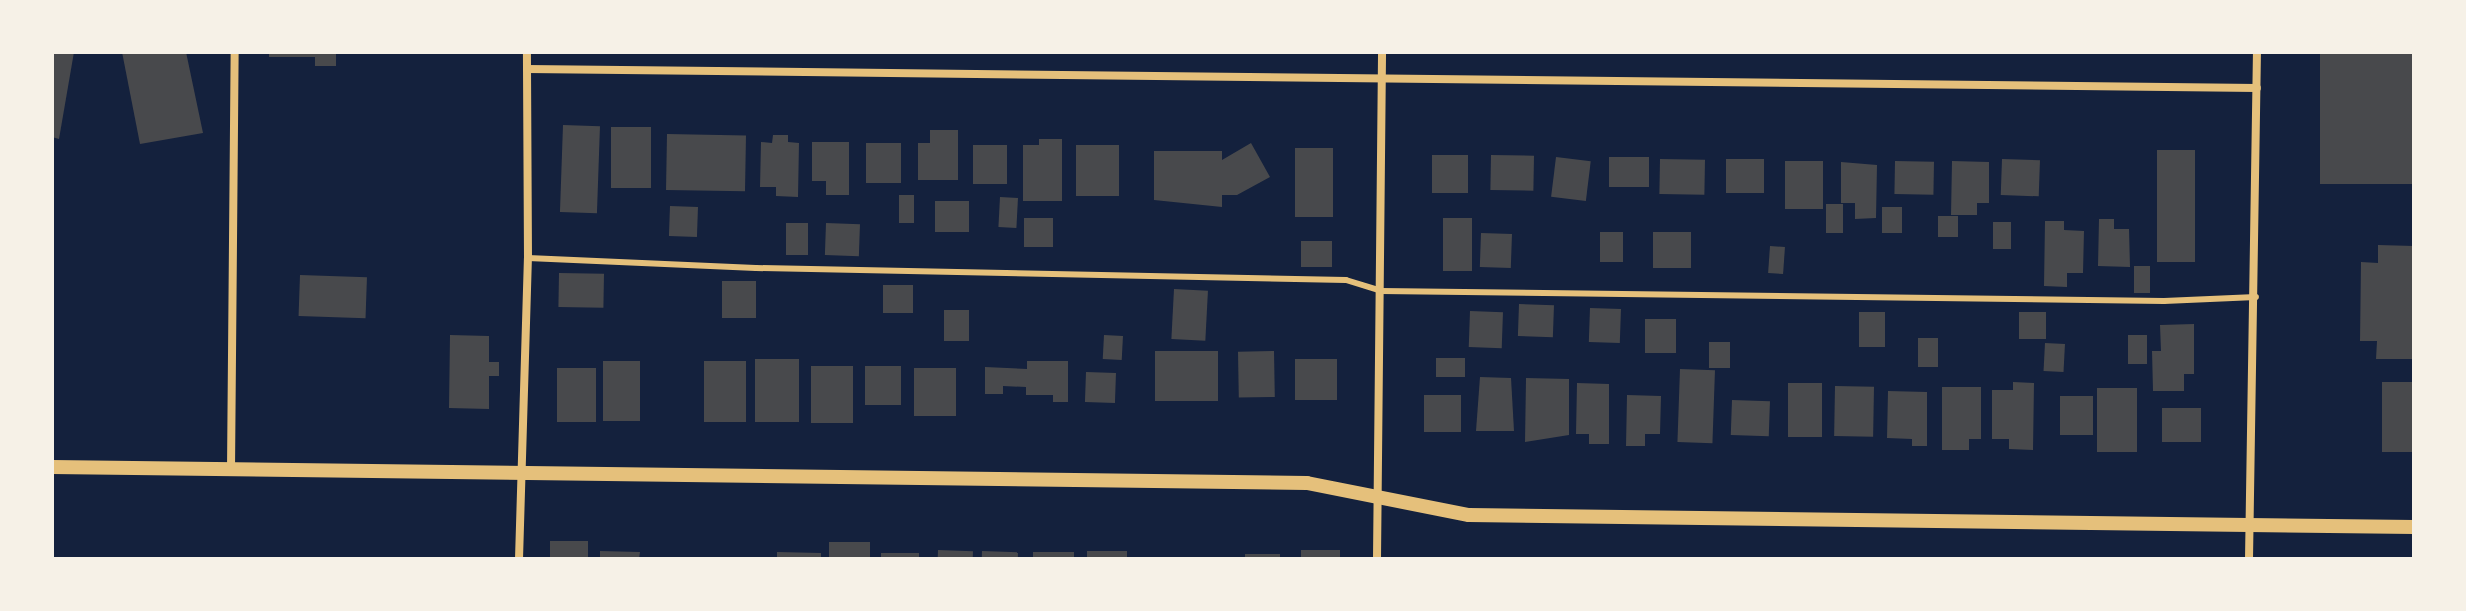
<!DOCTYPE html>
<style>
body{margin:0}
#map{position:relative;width:2466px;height:611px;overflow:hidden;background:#14213d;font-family:Ubuntu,sans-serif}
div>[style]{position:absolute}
.building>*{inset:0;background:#48494c;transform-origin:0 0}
.service>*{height:6px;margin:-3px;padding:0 3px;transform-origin:3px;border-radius:3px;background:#e5c07b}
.minor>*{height:8px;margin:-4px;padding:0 4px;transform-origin:4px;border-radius:4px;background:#e5c07b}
.tertiary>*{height:14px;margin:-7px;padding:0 7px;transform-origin:7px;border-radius:7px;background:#e5c07b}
span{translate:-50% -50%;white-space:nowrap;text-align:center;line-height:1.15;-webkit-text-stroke:6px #f6f1e7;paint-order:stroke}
.frame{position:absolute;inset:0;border:54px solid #f6f1e7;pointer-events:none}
</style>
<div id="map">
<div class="building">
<i style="clip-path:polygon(52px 52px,74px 52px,59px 139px,52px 137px)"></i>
<i style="clip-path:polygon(122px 52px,186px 52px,203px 133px,140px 144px)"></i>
<i style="clip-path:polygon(269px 52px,336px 52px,336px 66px,315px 66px,315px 57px,269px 57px)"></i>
<i style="left:2320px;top:52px;width:94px;height:132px"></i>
<i style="left:563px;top:125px;width:37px;height:87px;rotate:2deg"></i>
<i style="left:611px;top:127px;width:40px;height:61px"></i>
<i style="clip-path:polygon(930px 130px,958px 130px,958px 180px,918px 180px,918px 143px,930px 143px)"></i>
<i style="left:667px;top:134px;width:79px;height:56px;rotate:1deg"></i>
<i style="clip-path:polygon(773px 135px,788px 135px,788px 142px,799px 143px,798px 197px,776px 196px,776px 187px,760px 187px,761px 142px,772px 143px)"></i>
<i style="clip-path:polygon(1039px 139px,1062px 139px,1062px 201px,1023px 201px,1023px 145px,1039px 145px)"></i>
<i style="clip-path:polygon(812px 142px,849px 142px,849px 195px,826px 195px,826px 181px,812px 181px)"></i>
<i style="left:866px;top:143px;width:35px;height:40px"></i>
<i style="clip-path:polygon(1251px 143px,1270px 177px,1237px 195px,1222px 195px,1222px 207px,1154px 200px,1154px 151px,1222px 151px,1222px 160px)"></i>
<i style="left:973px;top:145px;width:34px;height:39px"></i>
<i style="left:1076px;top:145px;width:43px;height:51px"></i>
<i style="left:1295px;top:148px;width:38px;height:69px"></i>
<i style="left:2157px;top:150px;width:38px;height:112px"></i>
<i style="left:1432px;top:155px;width:36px;height:38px"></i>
<i style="left:1491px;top:155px;width:43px;height:35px;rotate:1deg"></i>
<i style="left:1556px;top:157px;width:35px;height:40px;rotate:7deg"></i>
<i style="left:1609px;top:157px;width:40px;height:30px"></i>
<i style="left:1660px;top:159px;width:45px;height:35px;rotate:1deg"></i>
<i style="left:1726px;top:159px;width:38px;height:34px"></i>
<i style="left:2002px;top:159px;width:38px;height:36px;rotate:2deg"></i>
<i style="left:1785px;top:161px;width:38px;height:48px"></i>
<i style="left:1895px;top:161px;width:39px;height:33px;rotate:1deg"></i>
<i style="clip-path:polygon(1952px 161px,1989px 162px,1989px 203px,1977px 203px,1977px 215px,1951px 215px)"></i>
<i style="clip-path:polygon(1841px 162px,1877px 165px,1876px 218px,1855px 219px,1855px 203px,1841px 203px)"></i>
<i style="left:899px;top:195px;width:15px;height:28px"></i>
<i style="left:1000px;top:197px;width:18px;height:30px;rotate:3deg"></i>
<i style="left:935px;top:201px;width:34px;height:31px"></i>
<i style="left:1826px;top:204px;width:17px;height:29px"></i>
<i style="left:670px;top:206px;width:28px;height:30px;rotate:2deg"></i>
<i style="left:1882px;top:207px;width:20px;height:26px"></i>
<i style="left:1938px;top:216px;width:20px;height:21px"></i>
<i style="left:1024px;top:218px;width:29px;height:29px"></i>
<i style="left:1443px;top:218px;width:29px;height:53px"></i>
<i style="clip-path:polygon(2099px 219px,2114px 219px,2114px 229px,2129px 229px,2130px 267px,2098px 266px)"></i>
<i style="clip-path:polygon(2045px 221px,2064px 221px,2064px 230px,2084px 231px,2083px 273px,2067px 273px,2067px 287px,2044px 286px)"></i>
<i style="left:1993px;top:222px;width:18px;height:27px"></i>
<i style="left:786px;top:223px;width:22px;height:32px"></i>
<i style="left:826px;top:223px;width:34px;height:32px;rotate:2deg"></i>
<i style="left:1600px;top:232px;width:23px;height:30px"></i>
<i style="left:1653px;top:232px;width:38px;height:36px"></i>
<i style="left:1481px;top:233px;width:31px;height:34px;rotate:2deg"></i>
<i style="left:1301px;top:241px;width:31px;height:26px"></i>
<i style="clip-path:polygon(2378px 245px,2414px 246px,2414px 359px,2376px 359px,2377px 341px,2360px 341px,2361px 262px,2378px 263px)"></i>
<i style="left:1770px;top:246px;width:15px;height:27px;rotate:4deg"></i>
<i style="left:2134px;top:266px;width:16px;height:27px"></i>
<i style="left:559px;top:273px;width:45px;height:34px;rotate:1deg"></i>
<i style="left:300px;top:275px;width:67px;height:41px;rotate:2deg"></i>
<i style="left:722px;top:281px;width:34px;height:37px"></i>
<i style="left:883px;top:285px;width:30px;height:28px"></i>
<i style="left:1174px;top:289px;width:34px;height:50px;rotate:3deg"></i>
<i style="left:1519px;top:304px;width:35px;height:32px;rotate:2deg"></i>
<i style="left:1590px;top:308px;width:31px;height:34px;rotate:2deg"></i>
<i style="left:944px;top:310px;width:25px;height:31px"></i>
<i style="left:1470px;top:311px;width:33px;height:36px;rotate:2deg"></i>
<i style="left:1859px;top:312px;width:26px;height:35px"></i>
<i style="left:2019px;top:312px;width:27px;height:27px"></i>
<i style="left:1645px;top:319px;width:31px;height:34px"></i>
<i style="clip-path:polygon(2194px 324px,2194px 374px,2184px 374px,2184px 391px,2153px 391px,2152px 351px,2161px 351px,2160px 325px)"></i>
<i style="clip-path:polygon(450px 335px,489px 336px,489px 362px,499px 362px,499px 376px,489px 376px,489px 409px,449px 408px)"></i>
<i style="left:1104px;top:335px;width:19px;height:24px;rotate:3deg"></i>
<i style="left:2128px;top:335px;width:19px;height:29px"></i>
<i style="left:1918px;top:338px;width:20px;height:29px"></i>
<i style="left:1709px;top:342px;width:21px;height:26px"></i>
<i style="left:2045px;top:343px;width:20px;height:28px;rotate:3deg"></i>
<i style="left:1155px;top:351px;width:63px;height:50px"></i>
<i style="left:1274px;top:351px;width:46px;height:36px;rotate:89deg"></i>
<i style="left:1436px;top:358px;width:29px;height:19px"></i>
<i style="left:755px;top:359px;width:44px;height:63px"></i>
<i style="left:1295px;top:359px;width:42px;height:41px"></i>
<i style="left:603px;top:361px;width:37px;height:60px"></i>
<i style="left:704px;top:361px;width:42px;height:61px"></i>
<i style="clip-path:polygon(1027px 361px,1068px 361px,1068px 402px,1053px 402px,1053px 395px,1026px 395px,1026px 387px,1003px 386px,1003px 394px,985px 394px,985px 367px,1027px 369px)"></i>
<i style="left:811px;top:366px;width:42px;height:57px"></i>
<i style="left:865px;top:366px;width:36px;height:39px"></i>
<i style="left:557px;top:368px;width:39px;height:54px"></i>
<i style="left:914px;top:368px;width:42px;height:48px"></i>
<i style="left:1680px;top:369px;width:35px;height:73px;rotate:2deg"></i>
<i style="left:1086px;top:372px;width:30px;height:30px;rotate:2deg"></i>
<i style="clip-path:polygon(1480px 377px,1511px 378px,1514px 431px,1476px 431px)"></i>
<i style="clip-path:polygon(1526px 378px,1569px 379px,1569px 435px,1525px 442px)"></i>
<i style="clip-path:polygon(2013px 382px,2034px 383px,2033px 450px,2009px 449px,2009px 439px,1992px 439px,1992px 390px,2013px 390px)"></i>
<i style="left:2382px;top:382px;width:32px;height:70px"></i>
<i style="clip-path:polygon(1577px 383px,1609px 384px,1609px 444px,1589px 444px,1589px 434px,1576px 434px)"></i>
<i style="left:1788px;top:383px;width:34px;height:54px"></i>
<i style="left:1835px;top:386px;width:39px;height:50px;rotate:1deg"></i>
<i style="clip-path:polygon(1942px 387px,1981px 387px,1981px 439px,1969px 439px,1969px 450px,1942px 450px)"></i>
<i style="left:2097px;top:388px;width:40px;height:64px"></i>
<i style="clip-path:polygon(1888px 391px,1927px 392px,1927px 446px,1912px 446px,1912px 439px,1887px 438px)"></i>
<i style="left:1424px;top:395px;width:37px;height:37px"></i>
<i style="clip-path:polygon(1627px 395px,1661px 396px,1660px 434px,1645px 434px,1645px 446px,1626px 446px)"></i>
<i style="left:2060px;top:396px;width:33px;height:39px"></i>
<i style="left:1732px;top:400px;width:38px;height:35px;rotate:2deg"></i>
<i style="left:2162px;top:408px;width:39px;height:34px"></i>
<i style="left:550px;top:541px;width:38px;height:18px"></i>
<i style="left:829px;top:542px;width:41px;height:17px"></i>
<i style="left:938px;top:550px;width:35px;height:9px;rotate:2deg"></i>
<i style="left:1301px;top:550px;width:39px;height:9px"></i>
<i style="clip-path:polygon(600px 551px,640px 552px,639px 559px,600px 559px)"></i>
<i style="left:982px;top:551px;width:36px;height:8px;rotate:2deg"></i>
<i style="left:1087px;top:551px;width:40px;height:8px"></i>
<i style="clip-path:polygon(777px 552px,821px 553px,821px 559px,777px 559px)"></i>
<i style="left:1033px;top:552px;width:41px;height:7px"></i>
<i style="left:881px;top:553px;width:38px;height:6px"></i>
<i style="left:1245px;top:554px;width:35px;height:5px"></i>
</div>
<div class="service">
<i style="left:528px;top:258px;width:228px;rotate:2.5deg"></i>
<i style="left:756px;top:268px;width:590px;rotate:1.17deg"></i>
<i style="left:1346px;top:280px;width:37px;rotate:17deg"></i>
<i style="left:1381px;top:291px;width:783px;rotate:0.73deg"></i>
<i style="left:2164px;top:301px;width:92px;rotate:-2.5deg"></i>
</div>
<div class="minor">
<i style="left:527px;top:69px;width:1730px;rotate:0.63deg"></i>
<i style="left:231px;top:470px;width:418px;rotate:-89.5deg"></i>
<i style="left:519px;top:559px;width:301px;rotate:-88.3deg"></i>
<i style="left:528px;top:258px;width:206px;rotate:-90.3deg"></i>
<i style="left:1377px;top:559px;width:507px;rotate:-89.43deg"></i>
<i style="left:2249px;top:559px;width:507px;rotate:-89.1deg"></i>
</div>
<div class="tertiary">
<i style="left:52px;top:467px;width:1255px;rotate:0.73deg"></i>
<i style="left:1307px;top:483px;width:165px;rotate:11.2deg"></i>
<i style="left:1469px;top:515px;width:945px;rotate:0.73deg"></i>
</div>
<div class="frame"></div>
</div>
